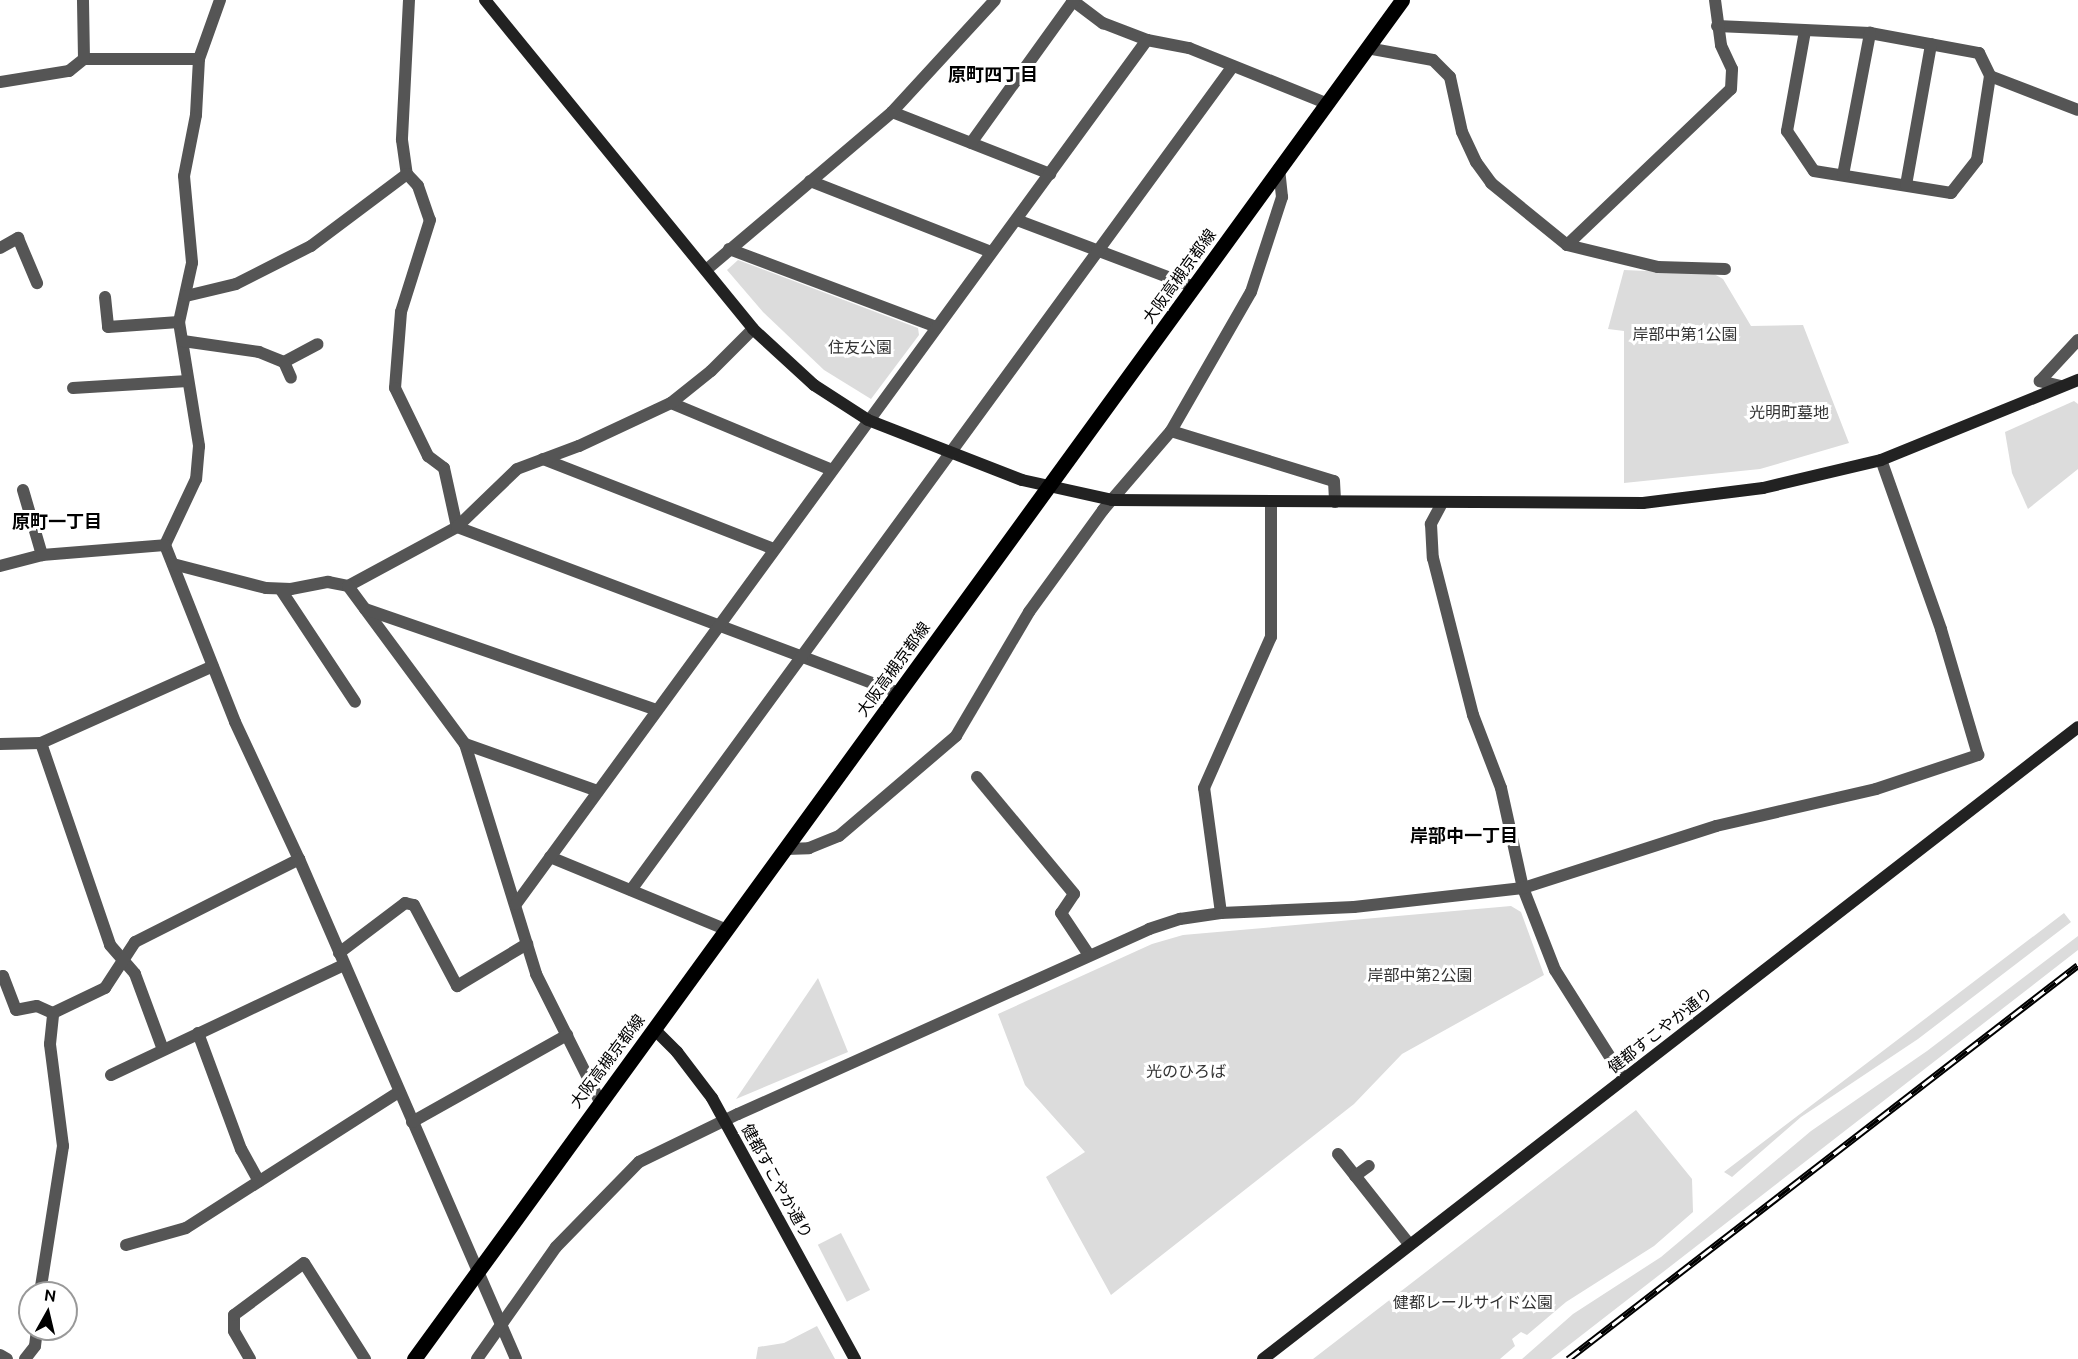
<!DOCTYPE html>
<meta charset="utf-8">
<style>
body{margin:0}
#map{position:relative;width:2078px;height:1359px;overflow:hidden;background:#fff;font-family:Ubuntu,"Noto Sans JP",sans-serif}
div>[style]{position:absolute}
.green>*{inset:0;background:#dcdcdc;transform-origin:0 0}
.street>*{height:12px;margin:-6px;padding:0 6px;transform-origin:6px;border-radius:6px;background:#555}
.secondary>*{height:12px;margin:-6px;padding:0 6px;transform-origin:6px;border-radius:6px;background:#222}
.primary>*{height:15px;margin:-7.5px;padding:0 7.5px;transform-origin:7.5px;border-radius:7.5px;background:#000}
.rail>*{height:7px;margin-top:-3.5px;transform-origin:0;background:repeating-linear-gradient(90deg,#fff 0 14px,#000 0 28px);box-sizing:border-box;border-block:2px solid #000}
span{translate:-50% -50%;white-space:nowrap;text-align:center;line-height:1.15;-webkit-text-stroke:6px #fff;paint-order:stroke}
.street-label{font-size:16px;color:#000}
.park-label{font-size:16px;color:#333}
.neighbourhood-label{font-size:18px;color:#000;font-weight:700}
.north{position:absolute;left:18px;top:1281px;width:60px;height:60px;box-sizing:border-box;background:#fff;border:2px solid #999;border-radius:50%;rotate:8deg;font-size:16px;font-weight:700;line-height:24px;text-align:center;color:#000}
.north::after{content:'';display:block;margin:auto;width:21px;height:27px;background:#000;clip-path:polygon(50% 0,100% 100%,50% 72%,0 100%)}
</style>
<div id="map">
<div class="green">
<i style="clip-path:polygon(738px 260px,918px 328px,919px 335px,871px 399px,824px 370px,763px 312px,727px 270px)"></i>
<i style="clip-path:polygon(1624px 270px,1714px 274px,1723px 279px,1751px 326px,1803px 325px,1849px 443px,1760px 469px,1624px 483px,1624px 331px,1608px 329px)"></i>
<i style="clip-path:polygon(2074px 401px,2078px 404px,2078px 469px,2028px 509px,2012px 473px,2005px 432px)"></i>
<i style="clip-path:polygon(1511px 906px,1521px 912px,1544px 975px,1402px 1054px,1354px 1104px,1111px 1295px,1046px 1177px,1085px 1152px,1025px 1085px,998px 1014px,1152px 944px,1183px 935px)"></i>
<i style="clip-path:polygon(2064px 913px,2071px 922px,1918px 1039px,1801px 1117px,1732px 1177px,1724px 1172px)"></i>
<i style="clip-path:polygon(2078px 936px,2078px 950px,1551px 1359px,1522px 1359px,1573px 1314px,1661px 1257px,1811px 1131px,1927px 1051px)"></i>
<i style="clip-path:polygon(818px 978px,848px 1052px,736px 1099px)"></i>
<i style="clip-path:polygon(1636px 1110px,1692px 1179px,1693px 1212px,1654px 1246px,1566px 1302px,1527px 1335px,1521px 1332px,1512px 1339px,1515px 1346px,1500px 1359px,1313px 1359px)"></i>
<i style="left:841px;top:1233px;width:64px;height:26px;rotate:63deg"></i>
<i style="clip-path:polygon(817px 1326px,835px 1359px,756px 1359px,758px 1347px,784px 1343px)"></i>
</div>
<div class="street">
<i style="left:220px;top:0;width:63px;rotate:109.6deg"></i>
<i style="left:199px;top:59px;width:56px;rotate:93.1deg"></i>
<i style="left:196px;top:115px;width:62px;rotate:101.1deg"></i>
<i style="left:184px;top:176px;width:87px;rotate:84.7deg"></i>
<i style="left:192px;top:263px;width:60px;rotate:102.4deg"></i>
<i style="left:179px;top:322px;width:126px;rotate:80.8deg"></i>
<i style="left:199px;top:446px;width:33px;rotate:95deg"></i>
<i style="left:196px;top:479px;width:73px;rotate:115.2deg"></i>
<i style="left:165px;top:545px;width:190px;rotate:68.4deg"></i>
<i style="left:235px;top:722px;width:151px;rotate:65deg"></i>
<i style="left:299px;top:859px;width:545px;rotate:66.54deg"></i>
<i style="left:409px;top:0;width:140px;rotate:92.9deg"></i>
<i style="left:402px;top:140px;width:34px;rotate:82deg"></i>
<i style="left:407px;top:174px;width:16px;rotate:47deg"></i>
<i style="left:418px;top:186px;width:36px;rotate:71deg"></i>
<i style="left:430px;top:220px;width:96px;rotate:107.5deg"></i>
<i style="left:401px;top:312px;width:76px;rotate:94.5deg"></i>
<i style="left:395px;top:388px;width:76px;rotate:64.1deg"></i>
<i style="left:428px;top:456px;width:20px;rotate:37deg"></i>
<i style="left:444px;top:468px;width:60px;rotate:77.6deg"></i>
<i style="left:457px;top:527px;width:470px;rotate:20.6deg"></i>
<i style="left:1072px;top:0;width:39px;rotate:37deg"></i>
<i style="left:1103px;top:23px;width:47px;rotate:21.1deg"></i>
<i style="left:1147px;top:40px;width:43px;rotate:10.8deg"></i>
<i style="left:1189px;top:48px;width:148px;rotate:21.9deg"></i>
<i style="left:1717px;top:26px;width:153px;rotate:2.6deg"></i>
<i style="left:1870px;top:33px;width:111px;rotate:10.4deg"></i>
<i style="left:1979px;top:53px;width:25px;rotate:64deg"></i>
<i style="left:1990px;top:76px;width:94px;rotate:21.1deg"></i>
<i style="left:1805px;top:31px;width:102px;rotate:100.2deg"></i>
<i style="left:1787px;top:131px;width:48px;rotate:56deg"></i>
<i style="left:1814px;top:171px;width:139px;rotate:9.1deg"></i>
<i style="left:1951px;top:193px;width:42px;rotate:-51.8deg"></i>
<i style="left:1977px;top:160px;width:85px;rotate:-81.2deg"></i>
<i style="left:1367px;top:48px;width:67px;rotate:10.3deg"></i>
<i style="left:1433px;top:60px;width:24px;rotate:45deg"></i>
<i style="left:1450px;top:77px;width:56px;rotate:77.7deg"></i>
<i style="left:1462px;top:132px;width:33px;rotate:65deg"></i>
<i style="left:1476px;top:162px;width:26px;rotate:54deg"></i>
<i style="left:1491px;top:183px;width:98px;rotate:39.2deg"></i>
<i style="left:1567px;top:245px;width:94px;rotate:13.6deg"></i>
<i style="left:1658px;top:267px;width:67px;rotate:1.7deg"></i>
<i style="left:84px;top:59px;width:115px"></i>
<i style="left:0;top:82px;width:70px;rotate:-9.1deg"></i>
<i style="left:69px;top:71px;width:19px;rotate:-39deg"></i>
<i style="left:84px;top:59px;width:59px;rotate:-91deg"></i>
<i style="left:892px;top:112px;width:170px;rotate:21.4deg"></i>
<i style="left:971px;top:143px;width:175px;rotate:-54.3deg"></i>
<i style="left:1843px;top:175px;width:145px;rotate:-79.2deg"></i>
<i style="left:810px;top:181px;width:194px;rotate:21.4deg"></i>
<i style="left:1906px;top:185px;width:143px;rotate:-79.9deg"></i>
<i style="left:1017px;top:220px;width:189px;rotate:20.7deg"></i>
<i style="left:1567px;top:245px;width:226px;rotate:-43.6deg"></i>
<i style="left:1731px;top:89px;width:20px;rotate:-87deg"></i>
<i style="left:1732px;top:69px;width:26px;rotate:-115deg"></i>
<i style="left:1721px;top:45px;width:45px;rotate:-97.6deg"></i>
<i style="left:0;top:248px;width:21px;rotate:-29deg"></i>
<i style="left:18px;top:238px;width:49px;rotate:67.1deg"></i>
<i style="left:729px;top:249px;width:221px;rotate:20.6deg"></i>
<i style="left:706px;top:270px;width:244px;rotate:-40.3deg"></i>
<i style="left:892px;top:112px;width:152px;rotate:-47.4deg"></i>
<i style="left:186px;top:296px;width:51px;rotate:-13.5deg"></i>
<i style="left:236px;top:284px;width:84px;rotate:-26.9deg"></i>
<i style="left:311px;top:246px;width:120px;rotate:-36.9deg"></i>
<i style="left:105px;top:297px;width:30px;rotate:84deg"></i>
<i style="left:108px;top:327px;width:71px;rotate:-4deg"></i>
<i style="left:183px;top:341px;width:77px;rotate:8.2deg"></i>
<i style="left:259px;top:352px;width:27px;rotate:22deg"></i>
<i style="left:284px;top:362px;width:38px;rotate:-28deg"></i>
<i style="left:284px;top:362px;width:17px;rotate:66deg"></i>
<i style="left:2061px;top:386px;width:22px;rotate:-167deg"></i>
<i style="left:2040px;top:381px;width:56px;rotate:-47.2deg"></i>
<i style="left:73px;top:388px;width:115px;rotate:-3.5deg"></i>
<i style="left:671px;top:403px;width:174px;rotate:22.6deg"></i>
<i style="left:1171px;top:431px;width:170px;rotate:17.1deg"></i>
<i style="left:1334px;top:481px;width:21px;rotate:87deg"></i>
<i style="left:543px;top:459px;width:248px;rotate:21.3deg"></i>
<i style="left:23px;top:490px;width:68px;rotate:73.7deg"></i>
<i style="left:1442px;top:503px;width:24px;rotate:118deg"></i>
<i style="left:1431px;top:524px;width:34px;rotate:87deg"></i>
<i style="left:1433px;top:558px;width:162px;rotate:75.7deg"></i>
<i style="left:1473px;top:715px;width:78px;rotate:69deg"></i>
<i style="left:1501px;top:788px;width:102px;rotate:77.6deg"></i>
<i style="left:1523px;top:888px;width:88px;rotate:68.7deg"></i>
<i style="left:1555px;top:970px;width:129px;rotate:57.7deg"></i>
<i style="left:173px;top:564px;width:96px;rotate:14.5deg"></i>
<i style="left:266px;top:588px;width:25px;rotate:2deg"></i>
<i style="left:291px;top:589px;width:38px;rotate:-11deg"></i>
<i style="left:328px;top:582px;width:20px;rotate:11deg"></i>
<i style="left:348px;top:586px;width:124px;rotate:-28.4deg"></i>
<i style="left:457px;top:527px;width:83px;rotate:-44deg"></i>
<i style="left:517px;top:469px;width:66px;rotate:-20.4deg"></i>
<i style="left:579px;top:446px;width:102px;rotate:-25.1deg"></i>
<i style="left:671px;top:403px;width:51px;rotate:-38.7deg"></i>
<i style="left:711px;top:371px;width:59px;rotate:-45deg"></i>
<i style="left:0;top:566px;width:43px;rotate:-14.7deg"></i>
<i style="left:42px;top:555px;width:123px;rotate:-4.6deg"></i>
<i style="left:348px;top:586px;width:197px;rotate:53.5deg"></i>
<i style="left:465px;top:744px;width:241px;rotate:72.8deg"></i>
<i style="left:536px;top:974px;width:143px;rotate:63.4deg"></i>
<i style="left:281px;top:590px;width:134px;rotate:56.5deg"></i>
<i style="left:365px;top:609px;width:309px;rotate:19.1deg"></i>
<i style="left:41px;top:743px;width:188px;rotate:-24.1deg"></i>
<i style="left:0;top:744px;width:41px;rotate:-1.4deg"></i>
<i style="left:41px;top:743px;width:213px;rotate:71.1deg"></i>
<i style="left:110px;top:945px;width:38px;rotate:49deg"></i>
<i style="left:135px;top:974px;width:78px;rotate:69.7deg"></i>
<i style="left:465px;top:744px;width:141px;rotate:19.5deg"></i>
<i style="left:977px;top:777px;width:152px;rotate:50.3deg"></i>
<i style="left:1074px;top:894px;width:23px;rotate:124deg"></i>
<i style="left:1061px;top:913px;width:50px;rotate:56.3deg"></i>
<i style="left:786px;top:849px;width:23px;rotate:-2deg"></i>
<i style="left:809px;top:848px;width:32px;rotate:-22deg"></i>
<i style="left:839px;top:836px;width:154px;rotate:-40.5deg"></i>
<i style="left:956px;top:736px;width:144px;rotate:-59.5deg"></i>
<i style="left:1029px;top:612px;width:126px;rotate:-54deg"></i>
<i style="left:1103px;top:510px;width:104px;rotate:-49.3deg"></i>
<i style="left:1171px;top:431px;width:160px;rotate:-60.1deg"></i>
<i style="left:1251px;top:292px;width:100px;rotate:-71.9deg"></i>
<i style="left:1282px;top:197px;width:29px;rotate:-96deg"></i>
<i style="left:550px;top:857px;width:189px;rotate:22.4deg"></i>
<i style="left:631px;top:890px;width:1020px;rotate:-53.85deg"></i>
<i style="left:516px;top:904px;width:1070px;rotate:-53.86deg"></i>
<i style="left:1221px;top:913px;width:126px;rotate:-97.7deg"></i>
<i style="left:1204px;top:788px;width:165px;rotate:-66.1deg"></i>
<i style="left:1271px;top:637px;width:133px;rotate:-90deg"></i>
<i style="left:339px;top:953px;width:83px;rotate:-37.1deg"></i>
<i style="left:405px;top:903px;width:9px;rotate:13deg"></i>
<i style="left:414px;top:905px;width:92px;rotate:62deg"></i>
<i style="left:457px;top:986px;width:82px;rotate:-31deg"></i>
<i style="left:0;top:977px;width:3px;rotate:-18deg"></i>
<i style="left:3px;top:976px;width:36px;rotate:69deg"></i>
<i style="left:16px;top:1010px;width:21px;rotate:-11deg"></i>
<i style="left:37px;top:1006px;width:17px;rotate:24deg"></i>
<i style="left:198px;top:1033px;width:124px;rotate:69.7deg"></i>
<i style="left:241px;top:1149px;width:37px;rotate:61deg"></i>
<i style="left:111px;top:1075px;width:258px;rotate:-25.3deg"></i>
<i style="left:412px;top:1122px;width:178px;rotate:-29.3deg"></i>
<i style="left:1338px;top:1154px;width:115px;rotate:51.7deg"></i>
<i style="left:1355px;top:1176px;width:17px;rotate:-36deg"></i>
<i style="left:126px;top:1245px;width:62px;rotate:-15.8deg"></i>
<i style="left:186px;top:1228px;width:253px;rotate:-32.6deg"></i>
<i style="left:40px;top:1293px;width:149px;rotate:-81.1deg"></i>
<i style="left:63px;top:1146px;width:103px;rotate:-97.3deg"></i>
<i style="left:50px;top:1044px;width:31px;rotate:-84deg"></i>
<i style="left:53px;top:1013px;width:58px;rotate:-25.7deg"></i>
<i style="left:105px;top:988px;width:55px;rotate:-56.9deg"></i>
<i style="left:135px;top:942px;width:184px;rotate:-26.8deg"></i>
<i style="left:0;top:1355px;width:8px;rotate:30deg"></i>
<i style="left:25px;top:1359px;width:16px;rotate:-52deg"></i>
<i style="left:35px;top:1346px;width:17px;rotate:-83deg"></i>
<i style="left:250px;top:1359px;width:32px;rotate:-120deg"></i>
<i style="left:234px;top:1331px;width:16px;rotate:-90deg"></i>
<i style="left:234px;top:1315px;width:87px;rotate:-36.6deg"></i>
<i style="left:304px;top:1263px;width:114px;rotate:57.6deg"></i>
<i style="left:477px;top:1359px;width:137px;rotate:-54.8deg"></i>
<i style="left:556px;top:1247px;width:119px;rotate:-45.7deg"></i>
<i style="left:639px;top:1162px;width:110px;rotate:-25.9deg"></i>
<i style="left:738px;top:1114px;width:451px;rotate:-24.2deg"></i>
<i style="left:1149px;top:929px;width:33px;rotate:-18deg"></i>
<i style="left:1180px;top:919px;width:41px;rotate:-8.3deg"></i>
<i style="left:1221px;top:913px;width:133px;rotate:-2.6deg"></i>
<i style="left:1354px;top:907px;width:170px;rotate:-6.4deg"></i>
<i style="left:1523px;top:888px;width:203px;rotate:-17.8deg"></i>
<i style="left:1716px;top:826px;width:164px;rotate:-13deg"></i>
<i style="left:1876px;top:789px;width:108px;rotate:-18.4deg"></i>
<i style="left:1978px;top:755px;width:131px;rotate:-106.4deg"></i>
<i style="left:1941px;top:629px;width:179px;rotate:-109.5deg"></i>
</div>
<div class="secondary">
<i style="left:485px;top:0;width:424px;rotate:50.8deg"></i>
<i style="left:753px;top:329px;width:83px;rotate:42.6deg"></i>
<i style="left:814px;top:385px;width:64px;rotate:32.9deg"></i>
<i style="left:868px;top:420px;width:165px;rotate:21.3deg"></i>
<i style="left:1022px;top:480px;width:92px;rotate:12.5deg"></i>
<i style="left:1112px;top:500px;width:531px;rotate:0.32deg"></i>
<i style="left:1643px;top:503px;width:121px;rotate:-7.1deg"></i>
<i style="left:1763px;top:488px;width:121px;rotate:-13.3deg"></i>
<i style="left:1881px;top:460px;width:213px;rotate:-22.1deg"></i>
<i style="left:654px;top:1029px;width:33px;rotate:45deg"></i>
<i style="left:677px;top:1052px;width:58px;rotate:52.7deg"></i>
<i style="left:712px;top:1098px;width:298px;rotate:61.3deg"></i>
<i style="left:1263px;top:1359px;width:1031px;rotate:-37.79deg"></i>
</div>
<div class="primary">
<i style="left:414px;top:1359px;width:1680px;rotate:-53.98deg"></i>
</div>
<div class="rail">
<i style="left:1568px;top:1359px;width:644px;rotate:-37.69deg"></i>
</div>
<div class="street-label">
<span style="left:1179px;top:276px;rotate:-54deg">大阪高槻京都線</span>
<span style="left:893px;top:669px;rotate:-54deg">大阪高槻京都線</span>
<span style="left:1660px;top:1030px;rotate:-38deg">健都すこやか通り</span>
<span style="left:607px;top:1061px;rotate:-53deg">大阪高槻京都線</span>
<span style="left:777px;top:1181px;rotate:61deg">健都すこやか通り</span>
</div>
<div class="park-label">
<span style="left:1685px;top:334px">岸部中第1公園</span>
<span style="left:860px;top:347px">住友公園</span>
<span style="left:1789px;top:412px">光明町墓地</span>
<span style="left:1420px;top:975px">岸部中第2公園</span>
<span style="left:1186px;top:1071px">光のひろば</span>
<span style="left:1473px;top:1302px">健都レールサイド公園</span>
</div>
<div class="neighbourhood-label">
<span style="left:993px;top:74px">原町四丁目</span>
<span style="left:57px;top:521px">原町一丁目</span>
<span style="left:1464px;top:835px">岸部中一丁目</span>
</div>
<div class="north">N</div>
</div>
